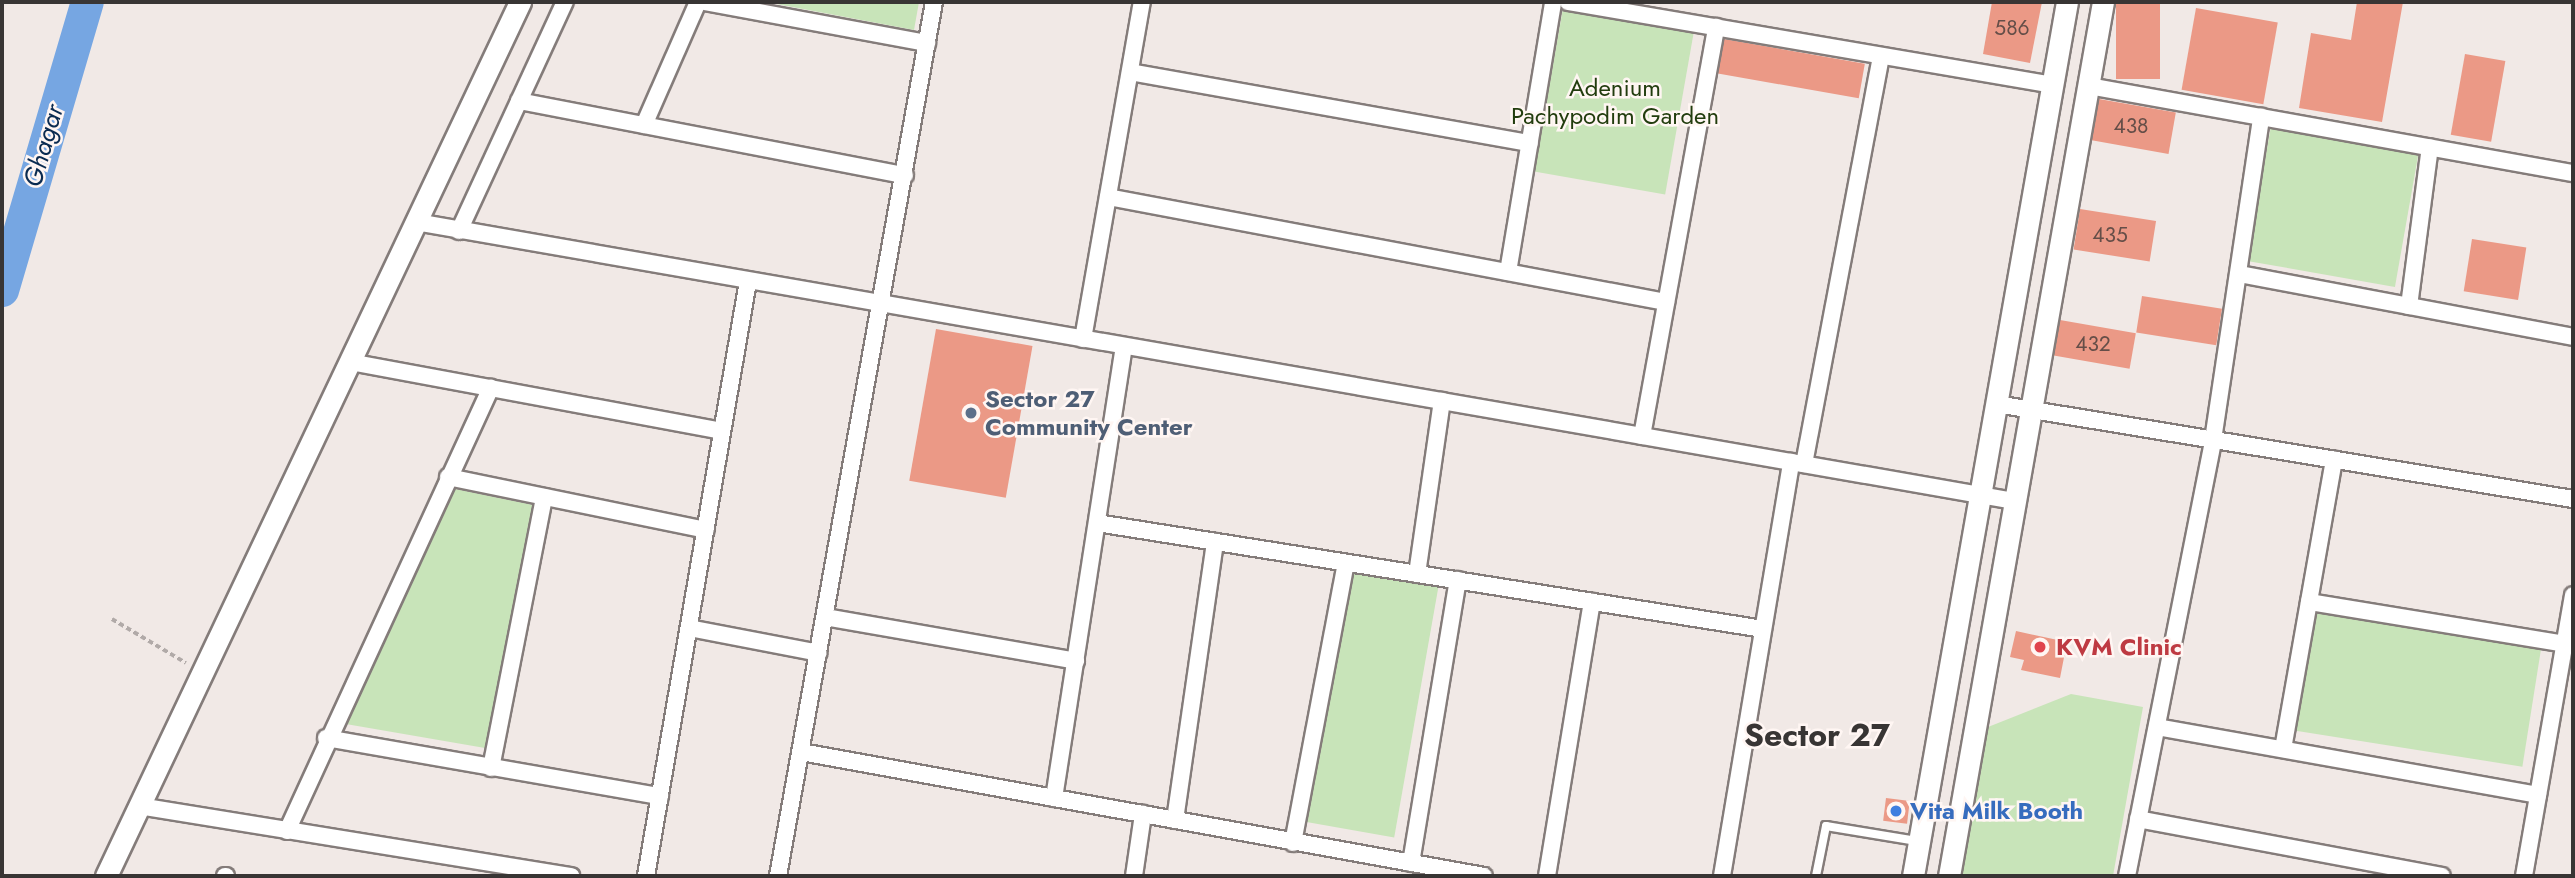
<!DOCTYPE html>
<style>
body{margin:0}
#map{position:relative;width:2575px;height:878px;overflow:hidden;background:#f1e9e6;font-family:Jost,sans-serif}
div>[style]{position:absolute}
.green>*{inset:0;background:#c8e4b9;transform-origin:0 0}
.river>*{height:33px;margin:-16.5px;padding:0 16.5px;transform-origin:16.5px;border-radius:16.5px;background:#76a6e2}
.building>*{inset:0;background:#eb9986;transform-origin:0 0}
.path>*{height:3.5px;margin-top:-1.75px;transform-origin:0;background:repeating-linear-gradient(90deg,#b1aaa8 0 5px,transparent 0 8.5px)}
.roads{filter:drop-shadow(2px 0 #847c7a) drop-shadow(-2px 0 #847c7a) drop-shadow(0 2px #847c7a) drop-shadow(0 -2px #847c7a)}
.lane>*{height:8px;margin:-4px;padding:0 4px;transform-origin:4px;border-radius:4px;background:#fff}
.street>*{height:16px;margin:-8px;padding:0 8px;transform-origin:8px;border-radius:8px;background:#fff}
.secondary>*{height:21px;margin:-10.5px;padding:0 10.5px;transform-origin:10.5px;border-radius:10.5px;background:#fff}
.dots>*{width:19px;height:19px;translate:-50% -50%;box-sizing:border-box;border:4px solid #fff6f3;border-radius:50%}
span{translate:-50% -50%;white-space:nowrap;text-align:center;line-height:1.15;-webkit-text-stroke:5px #fff6f3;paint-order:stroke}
.number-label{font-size:21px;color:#654e48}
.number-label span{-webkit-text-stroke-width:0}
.park-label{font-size:24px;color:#223d0e}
.service-label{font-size:24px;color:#4e5e75;font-weight:700}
.left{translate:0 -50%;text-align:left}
.health-label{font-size:24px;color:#be3a42;font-weight:700}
.shop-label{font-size:24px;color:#366cbe;font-weight:700}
.water-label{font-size:26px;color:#0a2b51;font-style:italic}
.district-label{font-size:32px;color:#383534;font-weight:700}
.frame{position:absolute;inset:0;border:4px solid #383534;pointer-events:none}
</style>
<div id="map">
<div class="green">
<i style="clip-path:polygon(766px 2px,919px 2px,914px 30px)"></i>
<i style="left:1563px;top:8px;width:133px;height:166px;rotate:10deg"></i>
<i style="left:2271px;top:126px;width:150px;height:137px;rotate:10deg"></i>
<i style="clip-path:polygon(451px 488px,533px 505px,485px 748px,340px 723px)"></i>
<i style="left:1351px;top:570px;width:89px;height:256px;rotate:10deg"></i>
<i style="left:2313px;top:612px;width:231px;height:120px;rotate:9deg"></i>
<i style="clip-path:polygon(2071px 694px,2143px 707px,2113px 876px,1957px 876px,1983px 729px)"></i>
</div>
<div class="river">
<i style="left:2px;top:290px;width:300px;rotate:-73.6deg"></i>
</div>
<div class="building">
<i style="clip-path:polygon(1992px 2px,2042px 2px,2030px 63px,1983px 54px)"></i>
<i style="left:2116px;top:2px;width:44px;height:77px"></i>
<i style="clip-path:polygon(2357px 2px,2403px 2px,2382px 122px,2299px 108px,2311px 33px,2351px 40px)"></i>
<i style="left:2196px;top:8px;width:83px;height:83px;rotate:10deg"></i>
<i style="left:1724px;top:39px;width:143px;height:35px;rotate:10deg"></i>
<i style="left:2465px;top:54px;width:41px;height:82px;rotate:10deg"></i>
<i style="left:2099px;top:99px;width:78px;height:42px;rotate:10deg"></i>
<i style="left:2080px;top:209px;width:77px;height:41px;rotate:9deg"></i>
<i style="left:2472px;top:239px;width:55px;height:53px;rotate:9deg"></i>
<i style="left:2142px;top:296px;width:81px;height:37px;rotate:9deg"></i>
<i style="left:2060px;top:320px;width:77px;height:36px;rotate:10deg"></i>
<i style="left:936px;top:329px;width:98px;height:154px;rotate:10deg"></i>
<i style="clip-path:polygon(2016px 631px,2067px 642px,2060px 678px,2021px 670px,2024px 660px,2010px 657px)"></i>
<i style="left:1886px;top:798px;width:24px;height:23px;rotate:7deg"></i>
</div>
<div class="path">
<i style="left:112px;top:619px;width:86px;rotate:30.7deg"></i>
</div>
<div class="roads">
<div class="lane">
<i style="left:1816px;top:876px;width:51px;rotate:-78.7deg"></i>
<i style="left:1826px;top:826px;width:92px;rotate:9.4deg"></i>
</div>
<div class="street">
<i style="left:705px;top:2px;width:226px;rotate:10.5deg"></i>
<i style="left:1568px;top:2px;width:491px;rotate:9.7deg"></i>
<i style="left:1130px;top:72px;width:406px;rotate:10.1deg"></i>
<i style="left:2089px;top:86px;width:492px;rotate:10.2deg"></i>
<i style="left:519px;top:101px;width:393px;rotate:10.9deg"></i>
<i style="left:644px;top:125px;width:134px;rotate:-66.3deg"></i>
<i style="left:1108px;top:197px;width:568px;rotate:10.66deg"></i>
<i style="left:416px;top:222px;width:1623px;rotate:9.9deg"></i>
<i style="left:459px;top:231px;width:252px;rotate:-65.2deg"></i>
<i style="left:1508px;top:272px;width:274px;rotate:-80.5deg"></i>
<i style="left:2240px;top:274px;width:339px;rotate:10.7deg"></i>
<i style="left:2409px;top:306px;width:160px;rotate:-82.5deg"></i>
<i style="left:1083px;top:339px;width:342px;rotate:-80.1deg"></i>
<i style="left:350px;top:362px;width:378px;rotate:10.5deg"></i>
<i style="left:1996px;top:404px;width:585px;rotate:9.35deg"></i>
<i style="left:1642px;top:436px;width:416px;rotate:-79.7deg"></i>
<i style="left:1804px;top:464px;width:415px;rotate:-79.3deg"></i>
<i style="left:448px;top:477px;width:263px;rotate:11.6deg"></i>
<i style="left:1097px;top:523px;width:674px;rotate:9.04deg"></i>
<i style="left:1417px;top:574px;width:175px;rotate:-81.8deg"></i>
<i style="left:2309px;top:602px;width:259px;rotate:9.3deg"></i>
<i style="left:825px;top:617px;width:255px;rotate:9.9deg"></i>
<i style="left:689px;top:628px;width:132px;rotate:10.9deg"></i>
<i style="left:2157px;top:727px;width:387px;rotate:10.1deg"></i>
<i style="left:326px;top:738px;width:339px;rotate:9.9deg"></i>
<i style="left:2283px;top:749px;width:294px;rotate:-80deg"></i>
<i style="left:801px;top:752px;width:694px;rotate:10.29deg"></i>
<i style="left:491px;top:768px;width:276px;rotate:-78.9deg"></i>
<i style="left:1054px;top:798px;width:457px;rotate:-81.2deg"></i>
<i style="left:139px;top:806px;width:438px;rotate:9.2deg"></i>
<i style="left:2138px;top:819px;width:309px;rotate:10.6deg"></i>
<i style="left:1175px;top:820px;width:281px;rotate:-81.8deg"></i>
<i style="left:287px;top:831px;width:488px;rotate:-65.3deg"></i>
<i style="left:1293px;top:843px;width:285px;rotate:-79.3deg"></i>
<i style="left:1411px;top:863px;width:287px;rotate:-80.6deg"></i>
<i style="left:225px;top:876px;width:1px"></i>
<i style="left:646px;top:876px;width:604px;rotate:-80.27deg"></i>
<i style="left:778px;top:876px;width:888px;rotate:-79.88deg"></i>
<i style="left:1134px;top:876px;width:63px;rotate:-81.7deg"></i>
<i style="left:1547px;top:876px;width:278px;rotate:-80.7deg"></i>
<i style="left:1722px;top:876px;width:420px;rotate:-80.5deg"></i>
<i style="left:2127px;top:876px;width:444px;rotate:-78.8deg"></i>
<i style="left:2213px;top:440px;width:327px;rotate:-81.5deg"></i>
<i style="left:2524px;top:876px;width:285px;rotate:-80.1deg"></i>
</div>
<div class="secondary">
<i style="left:106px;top:876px;width:967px;rotate:-64.65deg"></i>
<i style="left:1913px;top:876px;width:887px;rotate:-80.01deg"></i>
<i style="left:1949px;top:876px;width:887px;rotate:-80.01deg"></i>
</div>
</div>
<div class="dots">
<i style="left:971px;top:413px;background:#5c6f8a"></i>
<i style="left:2040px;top:647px;background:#e0444e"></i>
<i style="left:1896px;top:811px;background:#3f7fe0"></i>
</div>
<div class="number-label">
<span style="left:2012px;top:28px">586</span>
<span style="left:2131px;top:126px">438</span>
<span style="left:2110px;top:235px">435</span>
<span style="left:2093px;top:344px">432</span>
</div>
<div class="park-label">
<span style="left:1615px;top:102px">Adenium<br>Pachypodim Garden</span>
</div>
<div class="service-label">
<span class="left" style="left:985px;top:413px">Sector 27<br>Community Center</span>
</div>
<div class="health-label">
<span class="left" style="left:2056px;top:647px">KVM Clinic</span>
</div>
<div class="shop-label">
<span class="left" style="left:1910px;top:811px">Vita Milk Booth</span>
</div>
<div class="water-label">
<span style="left:44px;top:146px;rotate:-74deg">Ghagar</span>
</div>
<div class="district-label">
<span style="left:1817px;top:735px">Sector 27</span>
</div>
<div class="frame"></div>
</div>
